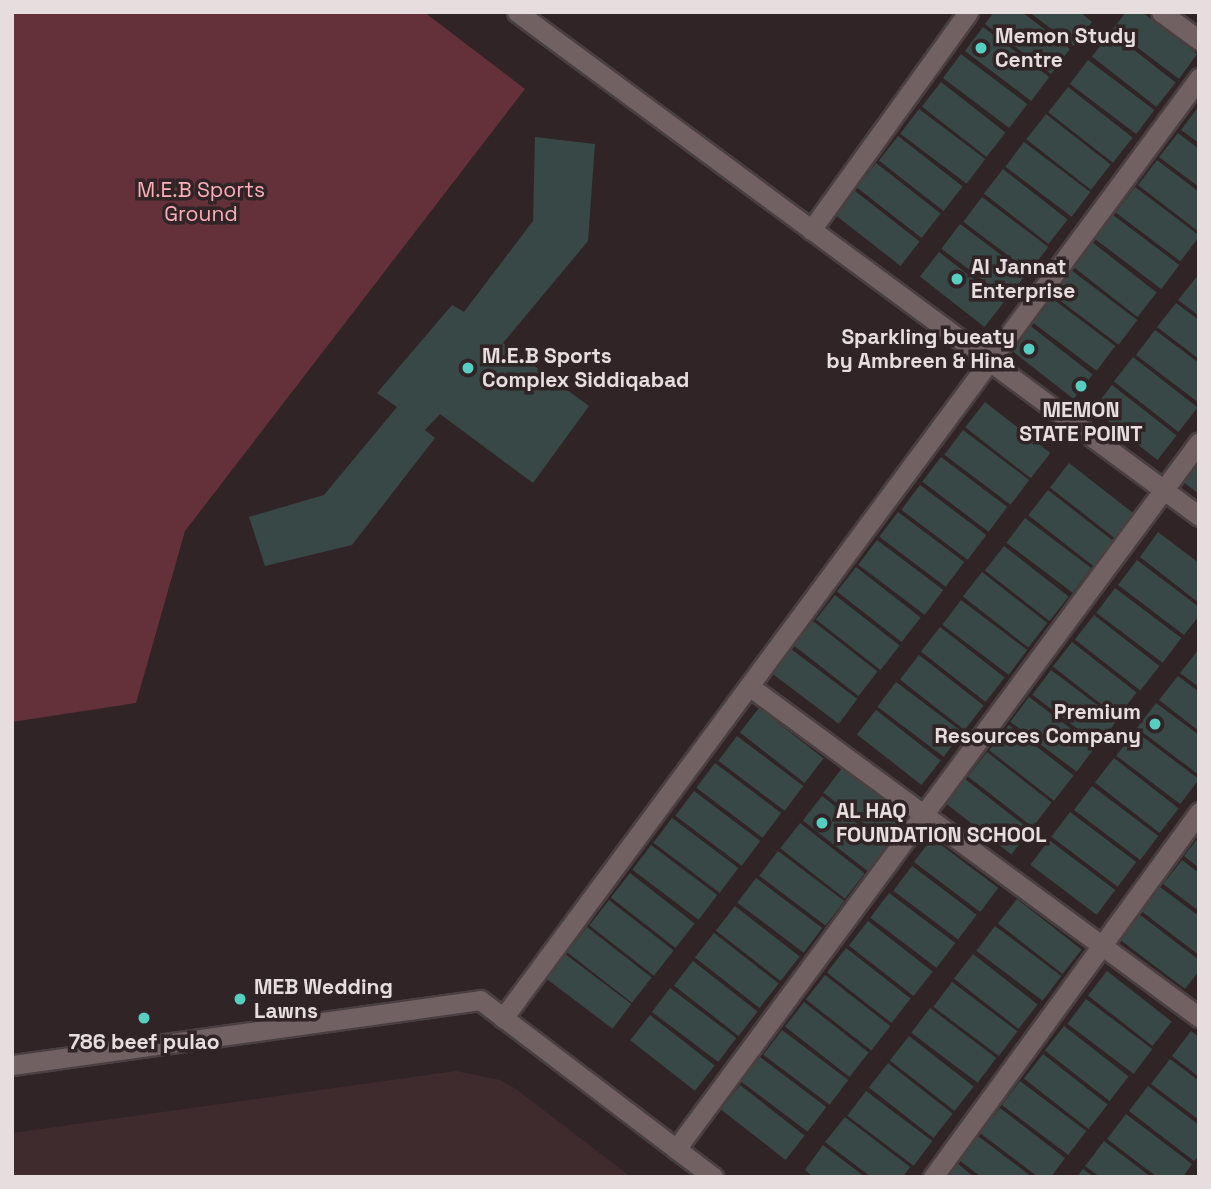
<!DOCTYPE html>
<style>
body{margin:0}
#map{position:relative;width:1211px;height:1189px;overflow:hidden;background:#312426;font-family:"Space Grotesk",sans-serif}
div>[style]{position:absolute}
.built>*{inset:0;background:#3f2b2e}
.green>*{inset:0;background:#64303a}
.building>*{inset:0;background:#384846;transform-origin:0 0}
.roads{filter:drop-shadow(2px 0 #4a3f41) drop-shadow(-2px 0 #4a3f41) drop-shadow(0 2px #4a3f41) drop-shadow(0 -2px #4a3f41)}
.minor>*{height:19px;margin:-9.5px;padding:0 9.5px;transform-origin:9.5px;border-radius:9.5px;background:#716163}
.tertiary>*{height:19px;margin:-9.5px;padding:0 9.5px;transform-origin:9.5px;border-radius:9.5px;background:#716163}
.dots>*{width:19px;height:19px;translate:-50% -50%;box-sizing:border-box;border:4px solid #312426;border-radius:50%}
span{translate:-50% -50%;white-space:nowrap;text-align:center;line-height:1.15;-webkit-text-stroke:7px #312426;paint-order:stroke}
.poi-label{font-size:21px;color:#e7ddde;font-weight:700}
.left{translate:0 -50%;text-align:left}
.right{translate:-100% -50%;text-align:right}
.park-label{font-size:21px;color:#fcaeb9}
.frame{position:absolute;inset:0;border:14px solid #e7ddde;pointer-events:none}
</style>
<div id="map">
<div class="built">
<i style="clip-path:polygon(456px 1071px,500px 1080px,516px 1089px,631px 1177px,12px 1177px,12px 1133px)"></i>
</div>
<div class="green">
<i style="clip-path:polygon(12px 12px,424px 12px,525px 89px,185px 531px,136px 703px,12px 722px)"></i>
</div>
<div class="building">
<i style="clip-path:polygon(994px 12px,1022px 12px,1070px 49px,1051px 74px,985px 24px)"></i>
<i style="clip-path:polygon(1029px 12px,1080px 12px,1092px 22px,1074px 46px)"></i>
<i style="clip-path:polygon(1126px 12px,1142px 12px,1197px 54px,1179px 79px,1113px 29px)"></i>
<i style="left:983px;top:27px;width:83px;height:30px;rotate:37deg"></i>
<i style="left:1111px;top:32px;width:82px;height:31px;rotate:38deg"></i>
<i style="left:961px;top:54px;width:83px;height:30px;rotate:37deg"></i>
<i style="left:1088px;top:60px;width:83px;height:30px;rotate:37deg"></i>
<i style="left:941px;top:82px;width:82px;height:31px;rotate:38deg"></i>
<i style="left:1068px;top:87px;width:82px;height:32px;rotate:38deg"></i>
<i style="clip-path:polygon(1199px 106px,1199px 143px,1181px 130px)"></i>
<i style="left:919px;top:109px;width:83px;height:31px;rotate:37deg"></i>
<i style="left:1046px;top:114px;width:82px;height:32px;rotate:38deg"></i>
<i style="clip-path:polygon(1178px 133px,1199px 149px,1199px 187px,1159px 157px)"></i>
<i style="left:898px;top:136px;width:82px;height:31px;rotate:38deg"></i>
<i style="clip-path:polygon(535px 137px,595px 144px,588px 241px,503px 343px,589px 406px,533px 483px,440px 414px,425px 430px,435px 438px,352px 545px,265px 566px,249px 517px,324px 495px,397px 407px,377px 393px,452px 305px,464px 312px,533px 221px)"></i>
<i style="left:1024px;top:142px;width:83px;height:31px;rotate:37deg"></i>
<i style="clip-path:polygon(1157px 160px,1199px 192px,1199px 232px,1138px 185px)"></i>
<i style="left:876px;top:163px;width:82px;height:31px;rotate:38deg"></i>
<i style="left:1003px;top:169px;width:82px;height:31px;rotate:38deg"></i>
<i style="left:1135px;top:187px;width:81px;height:32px;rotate:37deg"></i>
<i style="left:855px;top:191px;width:82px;height:31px;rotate:38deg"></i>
<i style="left:982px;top:197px;width:83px;height:31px;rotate:37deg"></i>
<i style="left:1113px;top:215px;width:83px;height:30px;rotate:37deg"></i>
<i style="left:960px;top:224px;width:83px;height:31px;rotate:37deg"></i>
<i style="left:1092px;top:242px;width:82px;height:31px;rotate:38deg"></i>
<i style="left:939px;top:252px;width:82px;height:31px;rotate:38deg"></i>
<i style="left:1071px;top:270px;width:83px;height:31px;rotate:37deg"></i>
<i style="clip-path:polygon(1199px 274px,1199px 316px,1178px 300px)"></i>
<i style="left:1049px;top:296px;width:83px;height:31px;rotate:37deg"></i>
<i style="clip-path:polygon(1176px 303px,1199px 320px,1199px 359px,1157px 327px)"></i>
<i style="left:1028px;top:324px;width:82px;height:31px;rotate:38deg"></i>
<i style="clip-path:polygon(1155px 330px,1199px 363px,1199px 403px,1136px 355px)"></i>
<i style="left:1133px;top:357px;width:82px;height:31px;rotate:38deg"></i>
<i style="left:1112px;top:385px;width:82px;height:31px;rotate:38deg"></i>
<i style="left:985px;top:402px;width:83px;height:32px;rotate:38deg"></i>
<i style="left:963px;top:430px;width:83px;height:31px;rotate:37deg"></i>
<i style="left:941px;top:457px;width:83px;height:31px;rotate:37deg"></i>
<i style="clip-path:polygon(1199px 458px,1199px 494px,1182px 481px)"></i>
<i style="left:1069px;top:463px;width:82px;height:31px;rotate:38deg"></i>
<i style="left:920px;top:485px;width:83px;height:31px;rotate:37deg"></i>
<i style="left:1048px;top:490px;width:83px;height:32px;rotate:38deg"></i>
<i style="left:898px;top:512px;width:83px;height:31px;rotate:37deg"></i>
<i style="left:1025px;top:518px;width:83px;height:31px;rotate:37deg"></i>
<i style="clip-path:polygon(1158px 532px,1199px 563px,1199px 603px,1140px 557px)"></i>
<i style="left:877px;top:540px;width:83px;height:31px;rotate:37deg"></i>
<i style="left:1004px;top:546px;width:82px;height:31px;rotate:38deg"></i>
<i style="clip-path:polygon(1137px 560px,1199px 607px,1199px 616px,1184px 635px,1118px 585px)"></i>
<i style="left:856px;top:567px;width:82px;height:31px;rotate:38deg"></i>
<i style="left:982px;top:572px;width:83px;height:31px;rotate:38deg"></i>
<i style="left:1115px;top:588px;width:83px;height:31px;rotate:37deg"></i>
<i style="left:835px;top:595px;width:82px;height:31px;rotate:38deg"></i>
<i style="left:961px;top:600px;width:83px;height:31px;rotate:37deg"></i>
<i style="left:1094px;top:615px;width:83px;height:31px;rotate:38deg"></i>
<i style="left:813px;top:621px;width:82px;height:31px;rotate:38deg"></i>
<i style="left:940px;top:627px;width:82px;height:31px;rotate:38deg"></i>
<i style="left:1072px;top:642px;width:82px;height:31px;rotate:38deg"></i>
<i style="left:791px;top:649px;width:83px;height:31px;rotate:37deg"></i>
<i style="clip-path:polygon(1199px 649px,1199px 687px,1180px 673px)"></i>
<i style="left:919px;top:655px;width:82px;height:31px;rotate:38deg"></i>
<i style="left:1051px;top:670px;width:83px;height:31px;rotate:37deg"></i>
<i style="clip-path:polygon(1178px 676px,1199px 692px,1199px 731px,1159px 700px)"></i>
<i style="left:896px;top:682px;width:83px;height:31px;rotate:37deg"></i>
<i style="left:1029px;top:697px;width:83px;height:31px;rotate:37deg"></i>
<i style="clip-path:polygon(1156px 703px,1199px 735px,1199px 775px,1137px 728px)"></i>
<i style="left:759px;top:708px;width:82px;height:31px;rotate:38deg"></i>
<i style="left:876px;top:710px;width:82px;height:31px;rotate:38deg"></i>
<i style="left:1009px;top:725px;width:82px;height:32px;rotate:38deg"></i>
<i style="left:1135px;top:731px;width:80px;height:31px;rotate:37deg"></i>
<i style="left:737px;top:736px;width:83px;height:31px;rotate:37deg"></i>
<i style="left:987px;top:752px;width:82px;height:31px;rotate:38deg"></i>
<i style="left:1114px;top:758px;width:82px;height:31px;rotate:38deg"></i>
<i style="left:715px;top:763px;width:83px;height:31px;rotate:37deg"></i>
<i style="left:842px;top:768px;width:83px;height:31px;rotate:37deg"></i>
<i style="left:965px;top:779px;width:83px;height:31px;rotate:38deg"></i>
<i style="left:1092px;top:786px;width:83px;height:30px;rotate:37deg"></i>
<i style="left:694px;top:791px;width:83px;height:31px;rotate:37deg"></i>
<i style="left:822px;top:796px;width:82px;height:31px;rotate:38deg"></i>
<i style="left:1070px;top:812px;width:83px;height:31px;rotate:37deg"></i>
<i style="left:672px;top:818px;width:83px;height:31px;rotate:37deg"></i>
<i style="left:800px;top:823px;width:82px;height:32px;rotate:38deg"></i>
<i style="clip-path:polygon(1199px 837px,1199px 868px,1184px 856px)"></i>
<i style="left:932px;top:838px;width:83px;height:30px;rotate:37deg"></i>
<i style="left:1049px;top:840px;width:83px;height:31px;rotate:37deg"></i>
<i style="left:651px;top:845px;width:83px;height:31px;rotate:37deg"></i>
<i style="left:778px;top:851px;width:83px;height:31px;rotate:37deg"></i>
<i style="clip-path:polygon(1182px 860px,1199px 873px,1199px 911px,1163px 884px)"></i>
<i style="left:912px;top:866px;width:81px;height:31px;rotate:37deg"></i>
<i style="left:630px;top:873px;width:82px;height:31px;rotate:38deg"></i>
<i style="left:756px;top:878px;width:83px;height:31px;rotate:37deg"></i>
<i style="clip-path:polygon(1160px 887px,1199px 916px,1199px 955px,1141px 911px)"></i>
<i style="left:889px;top:893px;width:83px;height:31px;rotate:37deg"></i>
<i style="left:1017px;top:899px;width:82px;height:31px;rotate:38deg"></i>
<i style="left:609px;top:900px;width:82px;height:32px;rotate:38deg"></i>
<i style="left:735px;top:906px;width:82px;height:31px;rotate:38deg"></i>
<i style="clip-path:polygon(1139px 914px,1199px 960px,1199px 971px,1185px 989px,1119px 939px)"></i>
<i style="left:868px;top:921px;width:82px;height:31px;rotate:38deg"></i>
<i style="left:995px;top:926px;width:83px;height:31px;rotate:37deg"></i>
<i style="left:587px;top:927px;width:82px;height:32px;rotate:38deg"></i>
<i style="left:714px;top:933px;width:82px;height:31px;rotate:38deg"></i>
<i style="left:846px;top:948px;width:82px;height:31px;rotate:38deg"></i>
<i style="left:565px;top:954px;width:83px;height:31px;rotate:37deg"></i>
<i style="left:973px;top:954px;width:82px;height:31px;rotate:38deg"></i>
<i style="left:693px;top:961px;width:82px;height:31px;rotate:38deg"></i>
<i style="left:1107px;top:971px;width:82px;height:31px;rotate:38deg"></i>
<i style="left:825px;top:975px;width:83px;height:31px;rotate:38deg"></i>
<i style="left:952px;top:982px;width:82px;height:31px;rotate:37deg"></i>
<i style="left:670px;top:988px;width:83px;height:30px;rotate:37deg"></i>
<i style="left:1086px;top:999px;width:83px;height:31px;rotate:37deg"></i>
<i style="left:804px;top:1002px;width:82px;height:31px;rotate:38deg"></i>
<i style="left:930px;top:1008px;width:83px;height:31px;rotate:37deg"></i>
<i style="left:650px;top:1015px;width:82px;height:32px;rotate:38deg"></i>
<i style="left:1064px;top:1026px;width:82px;height:31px;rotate:38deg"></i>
<i style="left:782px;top:1030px;width:83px;height:31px;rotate:37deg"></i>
<i style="clip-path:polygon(1191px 1031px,1199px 1037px,1199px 1077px,1172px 1056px)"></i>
<i style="left:909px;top:1036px;width:82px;height:31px;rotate:38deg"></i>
<i style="left:1043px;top:1054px;width:82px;height:31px;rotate:38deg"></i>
<i style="left:760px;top:1057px;width:83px;height:31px;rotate:37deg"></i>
<i style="clip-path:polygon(1170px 1059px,1199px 1081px,1199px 1120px,1151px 1084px)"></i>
<i style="left:888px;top:1063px;width:82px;height:31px;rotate:38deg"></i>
<i style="left:1020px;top:1081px;width:83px;height:30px;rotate:37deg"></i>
<i style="left:740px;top:1085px;width:82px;height:31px;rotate:38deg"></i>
<i style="clip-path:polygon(1148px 1086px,1199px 1125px,1199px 1155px,1194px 1161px,1129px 1111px)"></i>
<i style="left:866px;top:1091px;width:83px;height:31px;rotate:37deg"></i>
<i style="clip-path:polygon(1000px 1108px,1065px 1158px,1051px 1177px,1038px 1177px,980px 1133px)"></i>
<i style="clip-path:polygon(1126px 1114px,1192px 1164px,1183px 1177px,1157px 1177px,1107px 1139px)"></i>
<i style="clip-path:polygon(845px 1117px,910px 1167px,903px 1177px,871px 1177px,825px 1142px)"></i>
<i style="clip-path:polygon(978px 1136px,1032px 1177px,981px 1177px,959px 1160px)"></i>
<i style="clip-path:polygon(1104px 1141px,1151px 1177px,1100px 1177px,1085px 1166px)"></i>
<i style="clip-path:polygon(823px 1145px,865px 1177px,813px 1177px,805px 1170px)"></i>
<i style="clip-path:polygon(957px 1163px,974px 1177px,947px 1177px)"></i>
<i style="clip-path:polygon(1083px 1169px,1094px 1177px,1077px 1177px)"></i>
</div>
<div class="roads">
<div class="minor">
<i style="left:517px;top:12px;width:848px;rotate:36.46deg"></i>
<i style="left:1161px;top:12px;width:47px;rotate:36.4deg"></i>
<i style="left:811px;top:230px;width:269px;rotate:-54.2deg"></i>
<i style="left:749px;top:686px;width:559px;rotate:36.34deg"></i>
<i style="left:503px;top:1018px;width:1170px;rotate:-53.48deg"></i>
<i style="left:676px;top:1149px;width:879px;rotate:-53.51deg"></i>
<i style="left:933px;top:1177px;width:452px;rotate:-53.9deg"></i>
</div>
<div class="tertiary">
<i style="left:12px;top:1065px;width:472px;rotate:-7.9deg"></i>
<i style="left:480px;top:1000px;width:293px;rotate:37.2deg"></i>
</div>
</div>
<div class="dots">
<i style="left:981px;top:48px;background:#57cec2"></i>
<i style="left:957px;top:279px;background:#57cec2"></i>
<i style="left:1029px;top:349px;background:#57cec2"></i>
<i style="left:468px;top:368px;background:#57cec2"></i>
<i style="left:1081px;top:386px;background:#57cec2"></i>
<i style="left:1155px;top:724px;background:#57cec2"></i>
<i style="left:822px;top:823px;background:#57cec2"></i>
<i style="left:240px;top:999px;background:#57cec2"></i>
<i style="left:144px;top:1018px;background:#57cec2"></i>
</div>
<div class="poi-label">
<span class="left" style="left:995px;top:48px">Memon Study<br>Centre</span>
<span class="left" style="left:971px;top:279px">Al Jannat<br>Enterprise</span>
<span class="right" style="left:1015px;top:349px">Sparkling bueaty<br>by Ambreen &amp; Hina</span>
<span class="left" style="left:482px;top:368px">M.E.B Sports<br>Complex Siddiqabad</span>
<span style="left:1081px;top:422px">MEMON<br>STATE POINT</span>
<span class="right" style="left:1141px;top:724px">Premium<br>Resources Company</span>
<span class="left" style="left:836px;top:823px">AL HAQ<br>FOUNDATION SCHOOL</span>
<span class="left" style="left:254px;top:999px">MEB Wedding<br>Lawns</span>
<span style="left:144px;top:1042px">786 beef pulao</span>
</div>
<div class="park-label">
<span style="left:201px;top:202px">M.E.B Sports<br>Ground</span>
</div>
<div class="frame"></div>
</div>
